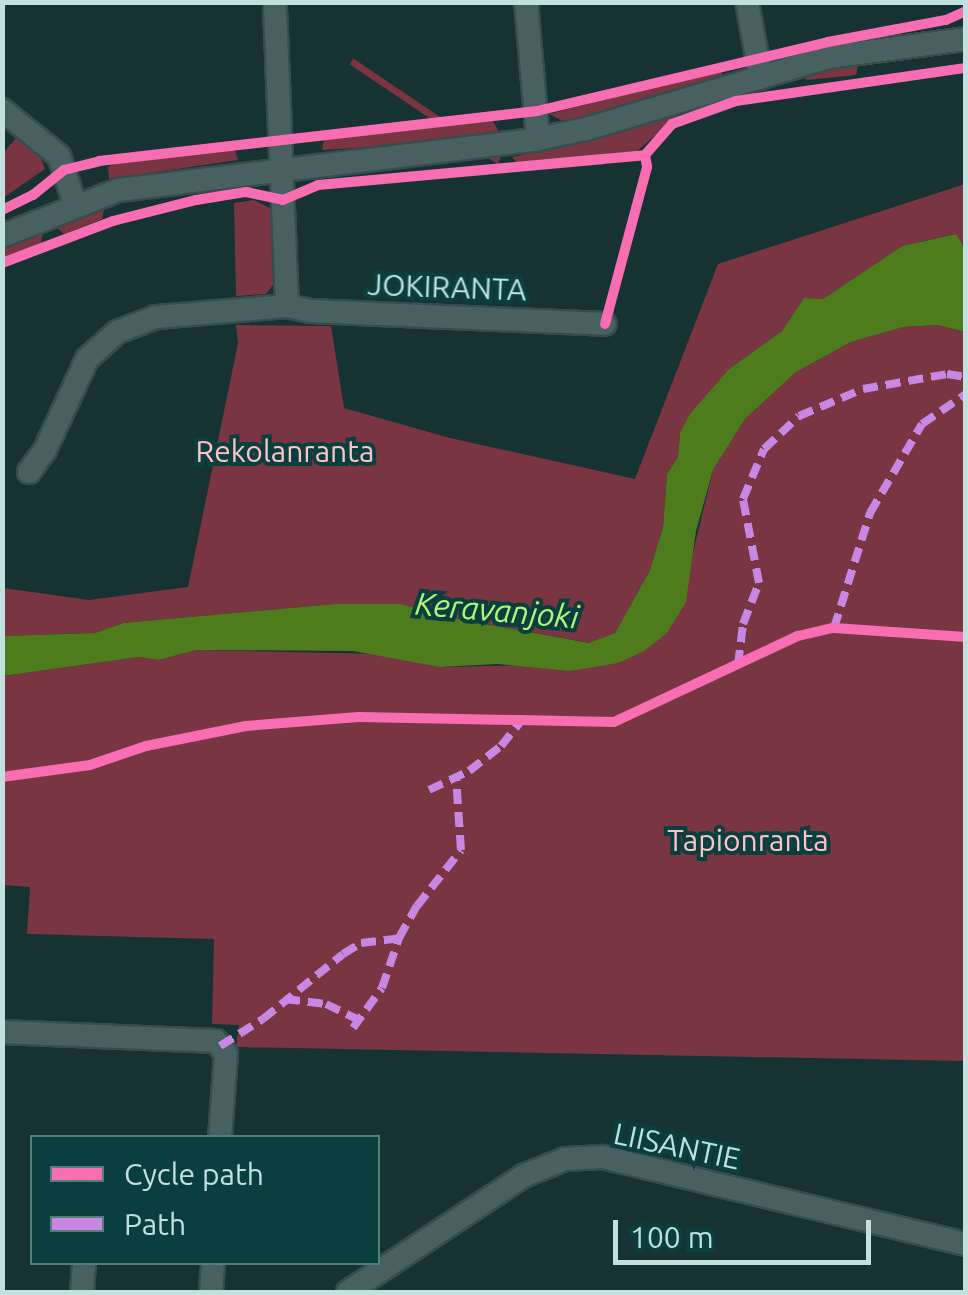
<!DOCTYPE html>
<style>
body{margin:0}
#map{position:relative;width:968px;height:1295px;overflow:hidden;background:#163232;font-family:Ubuntu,sans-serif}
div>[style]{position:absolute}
.green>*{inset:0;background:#793542;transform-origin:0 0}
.water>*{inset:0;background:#4e7b1c}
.roads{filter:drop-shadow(2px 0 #374d4d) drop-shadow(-2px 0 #374d4d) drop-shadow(0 2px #374d4d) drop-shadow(0 -2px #374d4d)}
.minor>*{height:22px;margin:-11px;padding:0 11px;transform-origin:11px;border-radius:11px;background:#48605f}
.quiet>*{height:8px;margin-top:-4px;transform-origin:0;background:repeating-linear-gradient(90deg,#c787e3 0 15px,transparent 0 23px)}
.cycleway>*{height:10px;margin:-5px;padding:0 5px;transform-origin:5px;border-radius:5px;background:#f96db3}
span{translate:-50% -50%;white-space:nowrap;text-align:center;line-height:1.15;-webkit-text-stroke:8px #093f3e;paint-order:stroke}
.street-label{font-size:30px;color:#c1e0de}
.park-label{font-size:30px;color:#fec3c9}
.water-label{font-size:32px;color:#b3f477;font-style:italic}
.frame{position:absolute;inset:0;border:5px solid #c1e0de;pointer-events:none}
.legend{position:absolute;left:30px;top:1135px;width:350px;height:130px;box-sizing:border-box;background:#093f3e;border:2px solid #537f7e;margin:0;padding:12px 18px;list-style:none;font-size:30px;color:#c1e0de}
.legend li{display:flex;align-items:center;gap:20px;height:50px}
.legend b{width:50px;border:2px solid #537f7e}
.scale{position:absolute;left:613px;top:1220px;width:258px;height:45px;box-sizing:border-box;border:5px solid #c1e0de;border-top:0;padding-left:12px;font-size:30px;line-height:35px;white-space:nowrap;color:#c1e0de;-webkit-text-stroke:8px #093f3e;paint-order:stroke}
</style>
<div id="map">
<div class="green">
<i style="clip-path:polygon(859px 60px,856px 75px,807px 80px,799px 75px)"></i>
<i style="clip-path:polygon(721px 71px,724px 77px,592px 118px,565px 122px,549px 114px)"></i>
<i style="clip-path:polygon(687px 108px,636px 152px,517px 163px,512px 157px,555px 148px)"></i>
<i style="clip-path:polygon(493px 121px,499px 132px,442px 143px,322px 150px,324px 138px)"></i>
<i style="clip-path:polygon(17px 137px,40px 156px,45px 169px,3px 198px,3px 153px)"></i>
<i style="clip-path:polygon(224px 150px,235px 151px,238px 160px,109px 179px,108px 167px,115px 163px)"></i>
<i style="left:501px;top:158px;width:7px;height:178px;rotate:124deg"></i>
<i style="clip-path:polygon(965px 184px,965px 249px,955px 234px,902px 246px,823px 299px,804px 298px,782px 331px,729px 369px,680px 433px,678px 457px,667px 474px,663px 527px,650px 570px,615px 633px,590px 643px,448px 617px,401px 604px,335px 604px,123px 623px,95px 633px,3px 636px,3px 588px,89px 600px,188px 587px,238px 343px,236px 325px,331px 326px,344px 408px,450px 438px,635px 479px,718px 264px)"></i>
<i style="clip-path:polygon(254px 200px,272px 209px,276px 281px,266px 294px,236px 296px,234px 203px)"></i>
<i style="clip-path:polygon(104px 210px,102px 219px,64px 234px,56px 227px)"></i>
<i style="clip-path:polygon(43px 232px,41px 243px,3px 258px,3px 248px)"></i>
<i style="clip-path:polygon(938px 325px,965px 332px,965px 1061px,236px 1047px,239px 1025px,212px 1024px,214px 939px,27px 934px,30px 887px,3px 885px,3px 676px,139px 657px,159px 660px,196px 650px,386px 654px,440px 667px,618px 663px,690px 565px,713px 470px,745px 419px,796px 372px,851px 342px,902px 327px)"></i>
</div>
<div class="water">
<i style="clip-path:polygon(956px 234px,965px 249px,965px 332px,938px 325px,903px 327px,851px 342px,796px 372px,745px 419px,713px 470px,696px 531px,686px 602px,667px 633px,644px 651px,618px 663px,570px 671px,498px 664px,440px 667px,353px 651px,196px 650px,159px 660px,139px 657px,3px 676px,3px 636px,95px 633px,123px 623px,334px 604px,401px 604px,448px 617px,589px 643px,615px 633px,650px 570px,663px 527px,667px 474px,678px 457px,680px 433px,690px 414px,729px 369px,782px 331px,804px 298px,823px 299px,902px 246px)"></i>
</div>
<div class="roads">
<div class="minor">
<i style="left:526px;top:2px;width:138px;rotate:85deg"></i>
<i style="left:747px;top:2px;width:77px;rotate:79.6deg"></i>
<i style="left:2px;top:110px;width:73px;rotate:38.9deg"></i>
<i style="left:59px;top:156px;width:51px;rotate:71.6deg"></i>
<i style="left:2px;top:236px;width:126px;rotate:-21.5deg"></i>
<i style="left:119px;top:190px;width:422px;rotate:-6.9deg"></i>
<i style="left:538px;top:139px;width:49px;rotate:-11.8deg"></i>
<i style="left:586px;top:129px;width:253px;rotate:-16.5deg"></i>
<i style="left:829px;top:57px;width:138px;rotate:-7.5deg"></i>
<i style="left:287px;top:306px;width:24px;rotate:12deg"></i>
<i style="left:310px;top:311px;width:295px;rotate:2.5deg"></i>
<i style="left:29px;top:472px;width:27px;rotate:-54deg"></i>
<i style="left:45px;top:450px;width:100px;rotate:-65.2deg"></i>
<i style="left:87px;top:359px;width:40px;rotate:-42deg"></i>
<i style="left:117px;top:332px;width:42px;rotate:-21deg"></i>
<i style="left:156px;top:317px;width:131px;rotate:-4.8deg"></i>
<i style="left:287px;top:306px;width:304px;rotate:-92.3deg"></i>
<i style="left:2px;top:1032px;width:214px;rotate:2.4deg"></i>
<i style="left:216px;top:1041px;width:16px;rotate:52deg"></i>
<i style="left:226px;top:1054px;width:84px;rotate:94.1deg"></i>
<i style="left:82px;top:1292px;width:30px;rotate:-86deg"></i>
<i style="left:211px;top:1292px;width:30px;rotate:-86deg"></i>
<i style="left:348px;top:1292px;width:210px;rotate:-33.5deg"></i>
<i style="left:523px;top:1176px;width:45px;rotate:-22deg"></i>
<i style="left:565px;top:1159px;width:38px;rotate:-3deg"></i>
<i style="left:603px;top:1157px;width:373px;rotate:13.5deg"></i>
</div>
</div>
<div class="quiet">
<i style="left:834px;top:628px;width:121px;rotate:-72.6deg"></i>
<i style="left:870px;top:513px;width:103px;rotate:-59.7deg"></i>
<i style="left:922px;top:424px;width:53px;rotate:-34.3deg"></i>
<i style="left:738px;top:665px;width:41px;rotate:-83deg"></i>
<i style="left:743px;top:624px;width:44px;rotate:-68.7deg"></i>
<i style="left:759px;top:583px;width:86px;rotate:-100.8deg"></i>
<i style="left:743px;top:499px;width:54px;rotate:-67.2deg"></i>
<i style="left:764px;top:449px;width:48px;rotate:-43.3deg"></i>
<i style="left:799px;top:416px;width:69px;rotate:-22.9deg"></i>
<i style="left:863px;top:389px;width:85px;rotate:-10.1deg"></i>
<i style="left:947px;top:374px;width:19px;rotate:9deg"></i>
<i style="left:429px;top:790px;width:44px;rotate:-25.4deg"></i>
<i style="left:469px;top:771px;width:41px;rotate:-38deg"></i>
<i style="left:501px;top:746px;width:33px;rotate:-51deg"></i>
<i style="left:285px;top:999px;width:41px;rotate:7deg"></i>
<i style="left:326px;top:1004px;width:37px;rotate:26deg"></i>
<i style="left:353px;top:1028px;width:49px;rotate:-54.1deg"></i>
<i style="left:382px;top:988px;width:53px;rotate:-71.2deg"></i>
<i style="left:399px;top:938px;width:37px;rotate:-61deg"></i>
<i style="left:417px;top:906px;width:71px;rotate:-51.8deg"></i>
<i style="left:461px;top:850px;width:73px;rotate:-93.9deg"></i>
<i style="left:220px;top:1046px;width:51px;rotate:-32.1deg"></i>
<i style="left:263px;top:1019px;width:103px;rotate:-39.1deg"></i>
<i style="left:343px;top:954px;width:21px;rotate:-31deg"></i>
<i style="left:361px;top:943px;width:38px;rotate:-7deg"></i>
</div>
<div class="cycleway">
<i style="left:2px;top:210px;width:34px;rotate:-26deg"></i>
<i style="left:33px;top:195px;width:40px;rotate:-39deg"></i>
<i style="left:64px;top:170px;width:36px;rotate:-14deg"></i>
<i style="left:99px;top:161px;width:441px;rotate:-6.5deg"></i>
<i style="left:537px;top:111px;width:299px;rotate:-13.3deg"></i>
<i style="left:828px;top:42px;width:120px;rotate:-10.6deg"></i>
<i style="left:946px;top:20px;width:22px;rotate:-24deg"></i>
<i style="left:2px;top:263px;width:119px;rotate:-20.7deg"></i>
<i style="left:113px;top:221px;width:86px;rotate:-14.2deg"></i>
<i style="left:196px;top:200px;width:51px;rotate:-9.1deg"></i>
<i style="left:246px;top:192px;width:38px;rotate:12deg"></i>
<i style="left:283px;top:200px;width:38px;rotate:-23deg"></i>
<i style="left:318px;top:185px;width:328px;rotate:-5.2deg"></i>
<i style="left:645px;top:155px;width:41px;rotate:-48.9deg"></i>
<i style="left:672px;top:124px;width:68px;rotate:-19.8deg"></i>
<i style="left:736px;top:101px;width:232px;rotate:-8.2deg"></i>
<i style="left:605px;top:324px;width:163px;rotate:-75deg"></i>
<i style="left:647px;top:167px;width:12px;rotate:-99deg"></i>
<i style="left:2px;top:777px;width:89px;rotate:-7.8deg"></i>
<i style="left:90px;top:765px;width:59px;rotate:-18.7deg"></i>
<i style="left:146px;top:746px;width:102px;rotate:-11.3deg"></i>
<i style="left:246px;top:726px;width:113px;rotate:-4.6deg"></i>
<i style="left:359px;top:717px;width:255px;rotate:1.1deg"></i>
<i style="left:614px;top:722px;width:203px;rotate:-25.1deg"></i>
<i style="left:798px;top:636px;width:37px;rotate:-13deg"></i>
<i style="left:834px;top:628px;width:132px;rotate:3.9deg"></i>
</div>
<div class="street-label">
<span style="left:447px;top:287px;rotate:2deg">JOKIRANTA</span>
<span style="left:677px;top:1146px;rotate:12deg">LIISANTIE</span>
</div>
<div class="park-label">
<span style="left:285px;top:451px">Rekolanranta</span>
<span style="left:748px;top:840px">Tapionranta</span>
</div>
<div class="water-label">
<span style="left:497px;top:610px;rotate:5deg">Keravanjoki</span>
</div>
<div class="frame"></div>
<ul class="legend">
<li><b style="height:12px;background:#f96db3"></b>Cycle path</li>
<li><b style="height:12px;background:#c787e3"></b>Path</li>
</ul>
<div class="scale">100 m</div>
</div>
